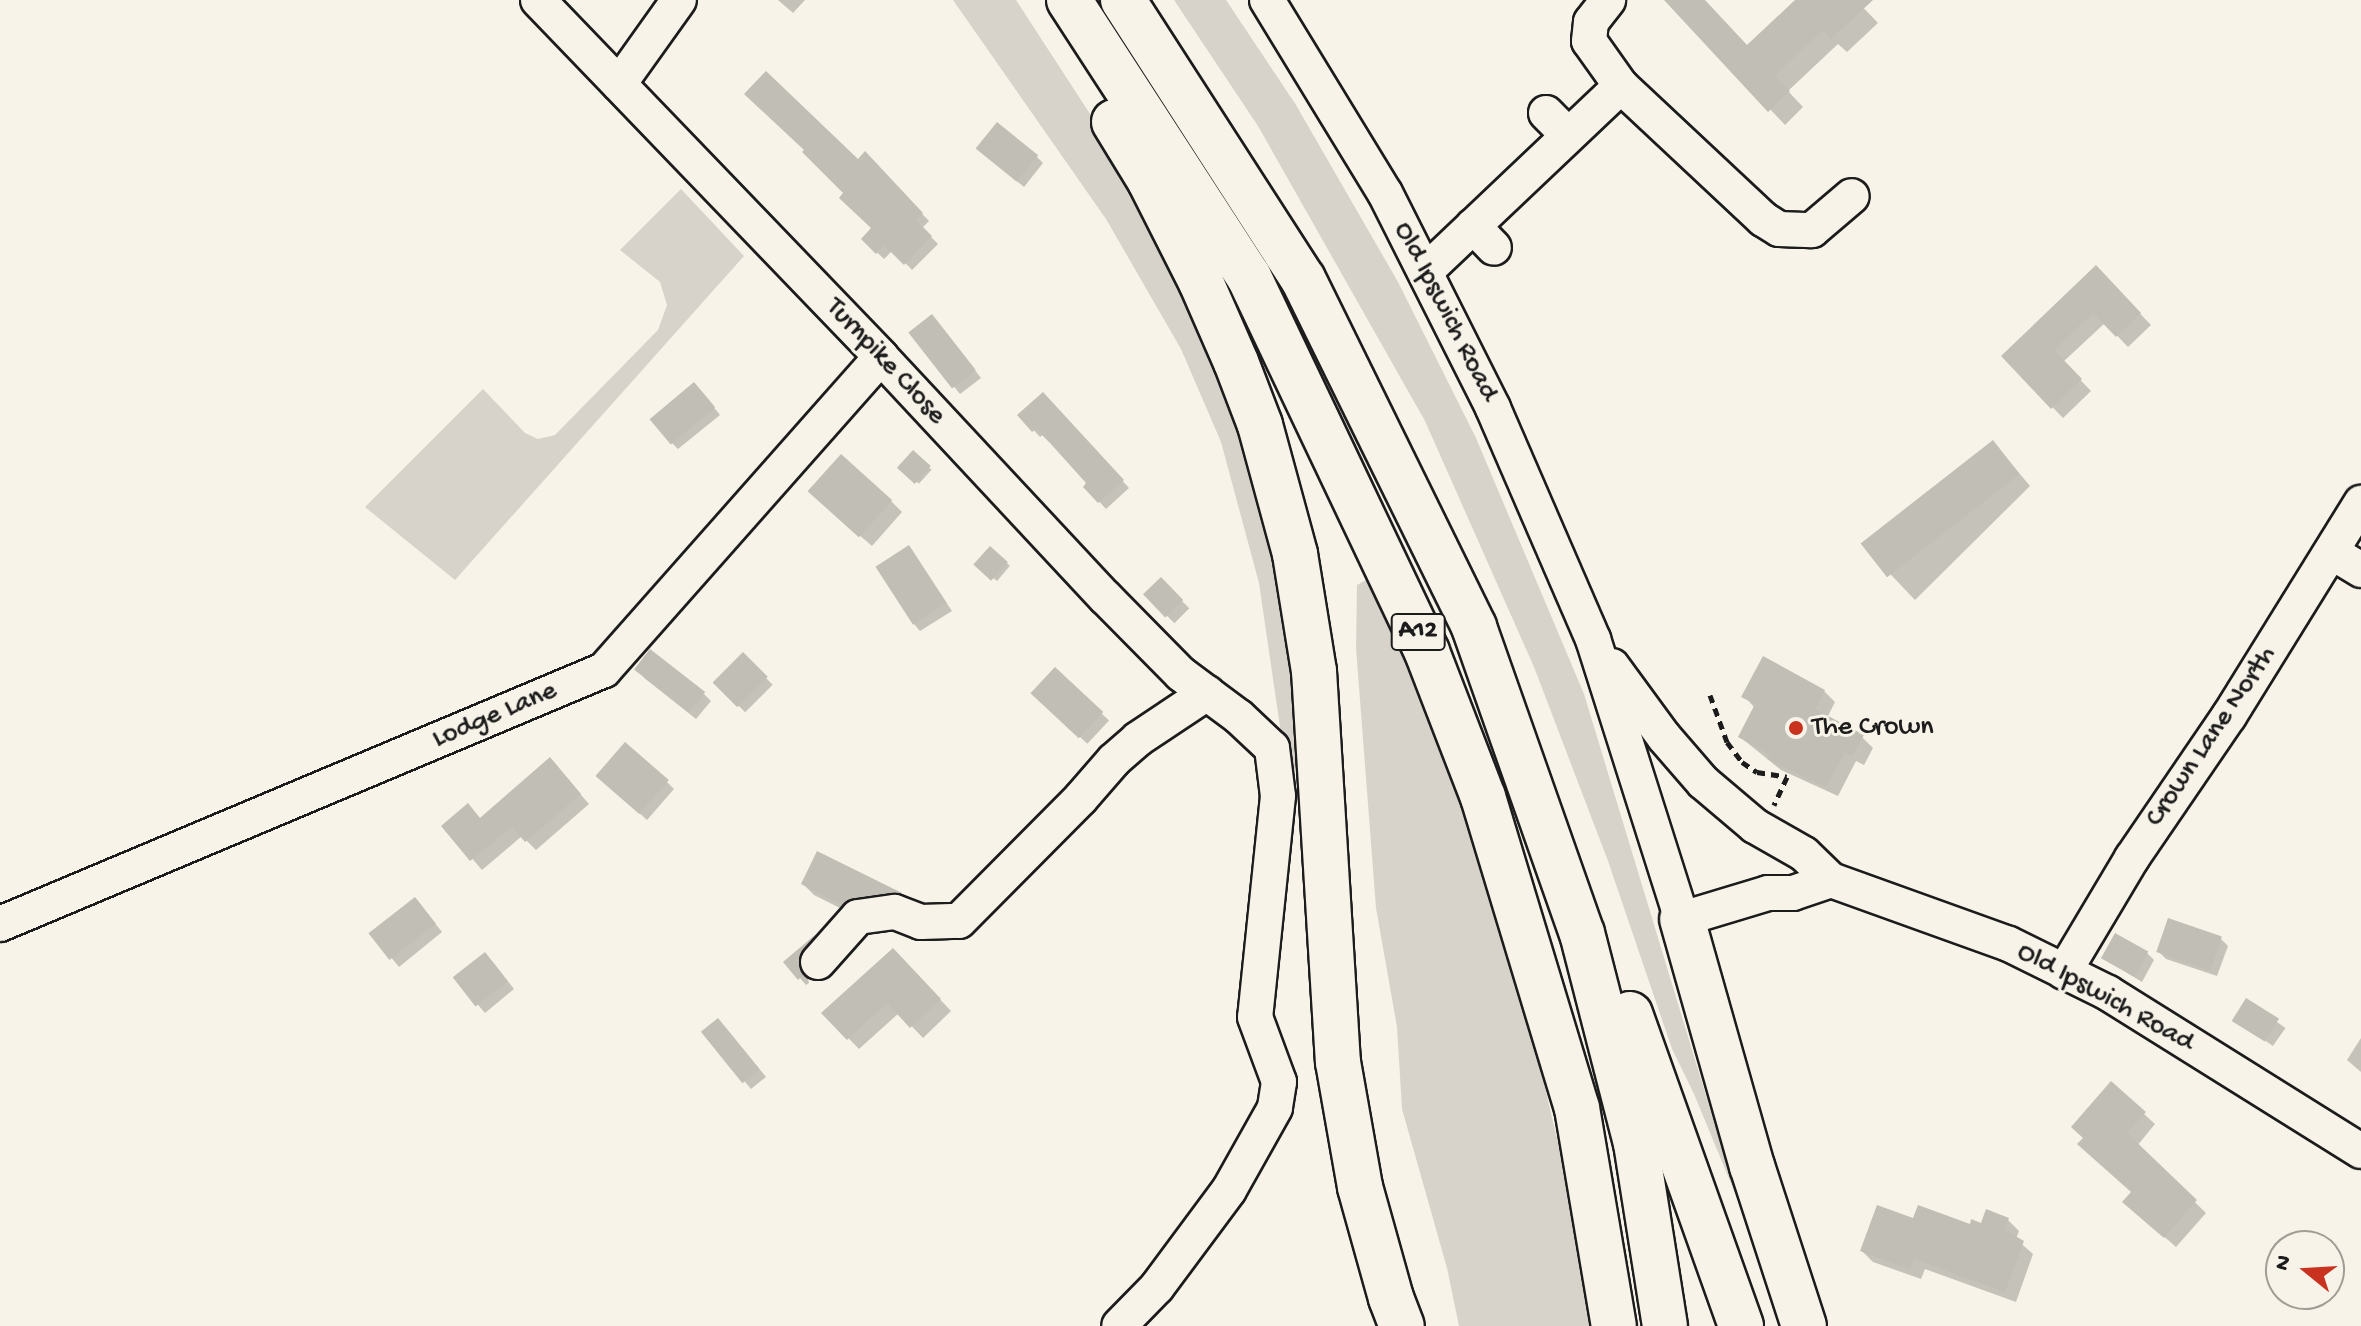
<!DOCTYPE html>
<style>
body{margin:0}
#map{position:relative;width:2361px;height:1326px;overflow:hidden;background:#f7f3e8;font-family:"Gochi Hand",sans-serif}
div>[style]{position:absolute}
.green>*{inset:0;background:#d7d3cb}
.shadow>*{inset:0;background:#0003;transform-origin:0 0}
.building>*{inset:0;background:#c0beb5;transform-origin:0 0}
.path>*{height:5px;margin-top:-2.5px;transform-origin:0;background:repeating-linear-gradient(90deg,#1c1c1c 0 8px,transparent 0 14px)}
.roads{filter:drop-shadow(2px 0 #1c1c1c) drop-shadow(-2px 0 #1c1c1c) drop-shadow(0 2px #1c1c1c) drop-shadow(0 -2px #1c1c1c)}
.minor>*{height:34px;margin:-17px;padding:0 17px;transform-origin:17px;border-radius:17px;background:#f7f3e8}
.highway>*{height:44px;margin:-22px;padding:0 22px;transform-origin:22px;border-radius:22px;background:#f7f3e8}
.dots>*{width:22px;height:22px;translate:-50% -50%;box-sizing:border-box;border:4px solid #f7f3e8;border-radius:50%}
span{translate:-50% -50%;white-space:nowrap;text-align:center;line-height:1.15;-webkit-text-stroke:6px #f7f3e8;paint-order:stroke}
.shield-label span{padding:2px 6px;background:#f7f3e8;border:2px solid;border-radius:6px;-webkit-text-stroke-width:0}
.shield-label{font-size:26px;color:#1c1c1c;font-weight:700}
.street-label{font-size:28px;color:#1c1c1c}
.poi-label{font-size:28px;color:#1c1c1c}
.left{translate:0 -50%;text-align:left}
.north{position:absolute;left:2265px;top:1230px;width:80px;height:80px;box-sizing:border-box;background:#f7f3e8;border:2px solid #9f9d96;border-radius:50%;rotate:288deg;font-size:22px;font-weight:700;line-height:32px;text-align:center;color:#1c1c1c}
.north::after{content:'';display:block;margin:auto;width:28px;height:36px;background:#c8321e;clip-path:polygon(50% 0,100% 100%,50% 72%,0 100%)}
</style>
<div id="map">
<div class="green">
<i style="clip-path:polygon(953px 0,1016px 0,1094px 120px,1148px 214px,1244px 434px,1285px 600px,1303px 775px,1286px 768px,1259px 583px,1221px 442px,1181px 349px,1106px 219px)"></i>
<i style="clip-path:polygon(1174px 0,1226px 0,1296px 105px,1398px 282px,1476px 438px,1584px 694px,1737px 1198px,1694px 1094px,1672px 1049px,1608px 861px,1534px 667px,1425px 421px,1258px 126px)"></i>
<i style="clip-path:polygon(681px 189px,744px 256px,455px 580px,365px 507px,483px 389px,525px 433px,538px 439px,555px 435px,658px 330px,667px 305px,660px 282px,620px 250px)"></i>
<i style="clip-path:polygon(1370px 578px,1492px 862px,1601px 1326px,1459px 1326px,1447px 1268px,1402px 1109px,1397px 1027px,1376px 908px,1356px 648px,1357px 585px)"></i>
</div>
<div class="shadow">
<i style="clip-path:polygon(778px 0,805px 0,793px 13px)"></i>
<i style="clip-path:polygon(1667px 0,1704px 0,1748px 47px,1797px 0,1856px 0,1878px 23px,1847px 52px,1838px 44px,1788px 91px,1803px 107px,1785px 125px)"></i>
<i style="clip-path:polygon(865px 154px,929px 221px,922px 228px,938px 244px,912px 270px,893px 250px,884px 259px,863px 239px,874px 228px,858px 161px)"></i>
<i style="clip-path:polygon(985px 155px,1036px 156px,1043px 163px,1024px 187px)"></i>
<i style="clip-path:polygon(2096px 268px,2151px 325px,2128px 347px,2105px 323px,2063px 362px,2091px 391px,2063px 418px,2003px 356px)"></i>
<i style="clip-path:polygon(939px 324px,981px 378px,960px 394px,911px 333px)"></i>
<i style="clip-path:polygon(701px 391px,720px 415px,678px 449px,671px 442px)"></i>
<i style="clip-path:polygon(1043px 394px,1129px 488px,1106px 509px,1086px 487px,1089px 483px,1044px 434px,1040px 437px,1020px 415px)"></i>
<i style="left:913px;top:453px;width:25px;height:19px;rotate:42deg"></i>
<i style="clip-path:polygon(2003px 454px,2030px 486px,1915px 600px,1874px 557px)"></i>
<i style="clip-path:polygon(891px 501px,902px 512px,872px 546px,821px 502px)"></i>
<i style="clip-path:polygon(909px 548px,952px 611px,920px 631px,914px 624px)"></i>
<i style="left:990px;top:549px;width:26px;height:20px;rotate:40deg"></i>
<i style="left:1161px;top:580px;width:40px;height:21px;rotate:45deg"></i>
<i style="left:743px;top:655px;width:42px;height:39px;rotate:45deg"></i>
<i style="left:1055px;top:670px;width:74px;height:32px;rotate:43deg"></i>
<i style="clip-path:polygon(643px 677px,704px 694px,711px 701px,696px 719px)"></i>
<i style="clip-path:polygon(1824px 691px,1835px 702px,1827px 718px,1862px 737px,1873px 748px,1864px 765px,1856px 761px,1838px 796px,1781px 770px,1740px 737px,1755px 708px,1744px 696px)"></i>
<i style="clip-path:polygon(559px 770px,589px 804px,536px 850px,522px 836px,482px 870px,444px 826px,481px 820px)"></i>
<i style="clip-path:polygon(605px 782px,667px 782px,674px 789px,647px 820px)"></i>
<i style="clip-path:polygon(818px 854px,900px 895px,909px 904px,854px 915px,814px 895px,803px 884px)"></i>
<i style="clip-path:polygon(422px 907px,442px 932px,399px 967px,372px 934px)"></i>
<i style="clip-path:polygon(816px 936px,822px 942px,805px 965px,809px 983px,806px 985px,786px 962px)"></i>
<i style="clip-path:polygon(2221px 939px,2228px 946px,2217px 976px,2166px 959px,2159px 952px)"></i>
<i style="clip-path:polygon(2147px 953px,2154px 960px,2142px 982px,2103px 958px)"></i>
<i style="clip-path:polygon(492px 961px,514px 989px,485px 1013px,455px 978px)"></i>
<i style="clip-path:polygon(904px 961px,951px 1011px,923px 1038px,899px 1013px,859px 1049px,824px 1013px)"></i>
<i style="left:2247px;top:1001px;width:47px;height:22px;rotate:35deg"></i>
<i style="clip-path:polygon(725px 1027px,766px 1077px,751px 1089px,703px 1032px)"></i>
<i style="clip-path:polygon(2361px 1038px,2361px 1072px,2347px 1060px)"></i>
<i style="clip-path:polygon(2111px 1084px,2155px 1124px,2137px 1146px,2206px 1213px,2176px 1247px,2136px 1212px)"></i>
<i style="clip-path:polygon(2008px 1220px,2019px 1231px,2016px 1239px,2033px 1254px,2016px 1302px,1925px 1269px,1921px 1279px,1873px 1262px,1862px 1251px,1914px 1221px,1971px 1226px)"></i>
</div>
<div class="building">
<i style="clip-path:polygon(1664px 0,1705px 0,1747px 45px,1795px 0,1873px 0,1831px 39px,1823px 30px,1775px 75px,1790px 91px,1768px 112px)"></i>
<i style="clip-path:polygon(766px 71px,858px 159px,865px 151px,923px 213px,916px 220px,932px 236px,904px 265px,884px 245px,876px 254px,861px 239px,871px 228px,839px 198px,843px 193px,802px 152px,804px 150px,744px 94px)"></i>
<i style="left:997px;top:122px;width:53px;height:34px;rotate:39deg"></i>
<i style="clip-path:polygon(2096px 265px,2141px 313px,2116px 337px,2093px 313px,2054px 350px,2082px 379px,2051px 409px,2001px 356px)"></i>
<i style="left:932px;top:314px;width:71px;height:30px;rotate:52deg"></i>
<i style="left:694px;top:382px;width:33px;height:58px;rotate:50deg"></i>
<i style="clip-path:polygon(1043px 392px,1124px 480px,1098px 503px,1083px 487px,1086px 483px,1050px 443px,1036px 429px,1032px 432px,1017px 415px)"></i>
<i style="left:1993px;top:440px;width:43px;height:168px;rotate:52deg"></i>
<i style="left:913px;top:450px;width:24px;height:24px;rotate:42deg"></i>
<i style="left:841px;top:454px;width:69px;height:50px;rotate:42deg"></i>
<i style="left:909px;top:545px;width:69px;height:40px;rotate:57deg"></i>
<i style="left:990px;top:546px;width:24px;height:25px;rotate:42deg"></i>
<i style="left:1161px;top:577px;width:32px;height:25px;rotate:46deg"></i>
<i style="left:650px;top:649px;width:70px;height:26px;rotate:38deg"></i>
<i style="left:743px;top:652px;width:35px;height:43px;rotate:45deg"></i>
<i style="clip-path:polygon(1763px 656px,1825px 690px,1815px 709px,1864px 735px,1852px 756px,1845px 752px,1826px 787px,1767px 759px,1770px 755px,1738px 737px,1755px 704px,1741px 697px)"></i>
<i style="left:1055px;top:667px;width:66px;height:36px;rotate:43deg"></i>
<i style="left:625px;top:742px;width:58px;height:45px;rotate:41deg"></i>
<i style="clip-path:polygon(550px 757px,581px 794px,525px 842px,512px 827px,470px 861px,441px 826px,468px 803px,480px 818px)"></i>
<i style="clip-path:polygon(817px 851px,902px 893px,855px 897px,842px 905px,801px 884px)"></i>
<i style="left:415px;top:897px;width:34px;height:59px;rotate:52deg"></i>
<i style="left:2168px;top:918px;width:57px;height:36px;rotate:19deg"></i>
<i style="left:2115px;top:933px;width:38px;height:29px;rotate:29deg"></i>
<i style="clip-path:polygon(816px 934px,799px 957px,803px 975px,798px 980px,783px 962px)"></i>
<i style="clip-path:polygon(893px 948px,941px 999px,910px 1028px,887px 1003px,847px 1040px,821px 1013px)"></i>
<i style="left:485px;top:952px;width:37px;height:41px;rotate:52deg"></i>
<i style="left:2246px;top:998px;width:39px;height:27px;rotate:32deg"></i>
<i style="left:718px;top:1018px;width:66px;height:22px;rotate:51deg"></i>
<i style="clip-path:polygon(2111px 1081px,2146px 1112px,2127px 1133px,2197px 1200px,2164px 1238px,2122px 1202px,2131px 1192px,2077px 1144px,2083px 1138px,2071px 1127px)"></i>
<i style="clip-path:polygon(1877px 1205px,1913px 1218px,1918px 1205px,1970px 1224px,1971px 1219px,1981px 1223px,1986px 1209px,2009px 1218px,2005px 1230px,2024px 1241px,2005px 1292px,1914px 1259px,1910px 1270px,1860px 1251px)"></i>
</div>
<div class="path">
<i style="left:1710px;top:695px;width:50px;rotate:70.1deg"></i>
<i style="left:1727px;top:742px;width:25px;rotate:53deg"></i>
<i style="left:1742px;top:762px;width:18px;rotate:34deg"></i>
<i style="left:1757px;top:772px;width:30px;rotate:9deg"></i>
<i style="left:1787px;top:777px;width:31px;rotate:115deg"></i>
</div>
<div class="roads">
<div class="minor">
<i style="left:538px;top:0;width:495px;rotate:46.1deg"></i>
<i style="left:881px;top:357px;width:328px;rotate:47deg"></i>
<i style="left:1105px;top:597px;width:108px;rotate:45.4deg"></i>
<i style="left:1181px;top:674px;width:72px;rotate:36.6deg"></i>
<i style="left:1239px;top:717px;width:45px;rotate:43.2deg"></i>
<i style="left:1272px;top:748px;width:48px;rotate:82.9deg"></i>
<i style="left:1278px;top:796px;width:222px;rotate:95.9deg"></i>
<i style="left:1255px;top:1017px;width:69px;rotate:69.7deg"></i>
<i style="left:1279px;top:1082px;width:26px;rotate:99deg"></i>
<i style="left:1275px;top:1108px;width:94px;rotate:119.3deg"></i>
<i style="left:1229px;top:1190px;width:121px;rotate:126.6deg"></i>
<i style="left:1157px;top:1287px;width:54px;rotate:134.3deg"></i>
<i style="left:1267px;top:0;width:226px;rotate:58.6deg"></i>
<i style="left:1385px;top:193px;width:241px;rotate:63.3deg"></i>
<i style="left:1493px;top:408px;width:252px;rotate:66.6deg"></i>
<i style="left:1593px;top:639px;width:294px;rotate:72.4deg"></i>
<i style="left:1682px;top:919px;width:90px;rotate:-16.8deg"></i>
<i style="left:1768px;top:893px;width:25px"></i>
<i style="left:1793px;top:893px;width:40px;rotate:-18.9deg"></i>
<i style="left:619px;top:84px;width:103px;rotate:-54.5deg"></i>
<i style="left:1621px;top:86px;width:195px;rotate:43.1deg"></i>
<i style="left:1763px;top:219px;width:19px;rotate:32deg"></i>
<i style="left:1779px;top:229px;width:33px;rotate:2deg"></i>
<i style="left:1812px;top:230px;width:52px;rotate:-40.4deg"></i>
<i style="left:1546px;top:113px;width:31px;rotate:45deg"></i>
<i style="left:1473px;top:226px;width:30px;rotate:46deg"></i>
<i style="left:1426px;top:271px;width:269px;rotate:-43.5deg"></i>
<i style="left:1621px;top:86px;width:55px;rotate:-125.4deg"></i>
<i style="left:1589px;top:41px;width:19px;rotate:-84deg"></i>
<i style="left:1591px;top:22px;width:28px;rotate:-52deg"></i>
<i style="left:2333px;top:553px;width:33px;rotate:31deg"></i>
<i style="left:1612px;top:666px;width:88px;rotate:53.8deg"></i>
<i style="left:1664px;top:737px;width:60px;rotate:49.1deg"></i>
<i style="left:1703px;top:782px;width:68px;rotate:40.2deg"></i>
<i style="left:1755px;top:826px;width:56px;rotate:29.7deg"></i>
<i style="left:1804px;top:854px;width:37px;rotate:44deg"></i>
<i style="left:1831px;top:880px;width:189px;rotate:19.8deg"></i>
<i style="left:2009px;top:944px;width:110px;rotate:26.3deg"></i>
<i style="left:2108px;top:993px;width:298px;rotate:32deg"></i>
<i style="left:0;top:924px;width:655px;rotate:-22.81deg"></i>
<i style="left:604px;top:670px;width:418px;rotate:-48.5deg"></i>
<i style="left:818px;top:962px;width:60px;rotate:-48.4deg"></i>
<i style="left:858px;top:917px;width:37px;rotate:-8deg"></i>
<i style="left:895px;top:912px;width:28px;rotate:21deg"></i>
<i style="left:921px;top:922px;width:38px;rotate:-2deg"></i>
<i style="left:959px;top:921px;width:173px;rotate:-45.2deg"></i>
<i style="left:1081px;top:798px;width:50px;rotate:-49deg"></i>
<i style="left:1114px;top:760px;width:32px;rotate:-41deg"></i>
<i style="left:1138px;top:739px;width:83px;rotate:-33.7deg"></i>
<i style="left:2064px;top:972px;width:133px;rotate:-59.2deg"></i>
<i style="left:2132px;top:858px;width:172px;rotate:-55.7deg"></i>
<i style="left:2229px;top:716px;width:251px;rotate:-58.2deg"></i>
</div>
<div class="highway">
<i style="left:1069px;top:0;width:330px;rotate:57deg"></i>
<i style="left:1249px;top:277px;width:415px;rotate:64.6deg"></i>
<i style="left:1427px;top:652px;width:155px;rotate:68.9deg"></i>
<i style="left:1483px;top:797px;width:325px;rotate:73.2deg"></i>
<i style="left:1577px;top:1108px;width:221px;rotate:80.4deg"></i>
<i style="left:1123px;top:0;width:332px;rotate:57.2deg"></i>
<i style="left:1303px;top:279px;width:388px;rotate:63.8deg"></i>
<i style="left:1474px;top:627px;width:324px;rotate:70.6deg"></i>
<i style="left:1582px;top:933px;width:217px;rotate:75.6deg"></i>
<i style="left:1636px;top:1143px;width:185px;rotate:81deg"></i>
<i style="left:1114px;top:122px;width:69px;rotate:58.6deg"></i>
<i style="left:1150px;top:181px;width:113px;rotate:63.2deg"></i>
<i style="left:1201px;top:282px;width:87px;rotate:66.4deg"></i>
<i style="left:1236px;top:362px;width:67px;rotate:69.1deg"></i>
<i style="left:1260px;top:425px;width:134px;rotate:74.8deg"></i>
<i style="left:1295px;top:554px;width:119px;rotate:80.8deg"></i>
<i style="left:1314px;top:671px;width:392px;rotate:86.5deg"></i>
<i style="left:1338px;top:1062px;width:127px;rotate:80deg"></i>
<i style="left:1360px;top:1187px;width:115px;rotate:74.4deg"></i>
<i style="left:1391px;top:1298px;width:30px;rotate:69deg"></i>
<i style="left:1682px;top:919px;width:257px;rotate:74.2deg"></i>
<i style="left:1752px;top:1166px;width:168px;rotate:72deg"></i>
<i style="left:1630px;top:1014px;width:331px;rotate:70.4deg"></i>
</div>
</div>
<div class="dots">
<i style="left:1796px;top:728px;background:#c8321e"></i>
</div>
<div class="shield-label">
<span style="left:1418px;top:632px">A12</span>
</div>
<div class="street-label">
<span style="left:1445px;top:312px;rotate:63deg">Old Ipswich Road</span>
<span style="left:885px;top:362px;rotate:47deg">Turnpike Close</span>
<span style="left:495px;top:716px;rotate:-23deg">Lodge Lane</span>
<span style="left:2212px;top:737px;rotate:-56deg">Crown Lane North</span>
<span style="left:2105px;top:998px;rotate:29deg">Old Ipswich Road</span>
</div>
<div class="poi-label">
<span class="left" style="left:1812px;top:728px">The Crown</span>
</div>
<div class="north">N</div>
</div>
